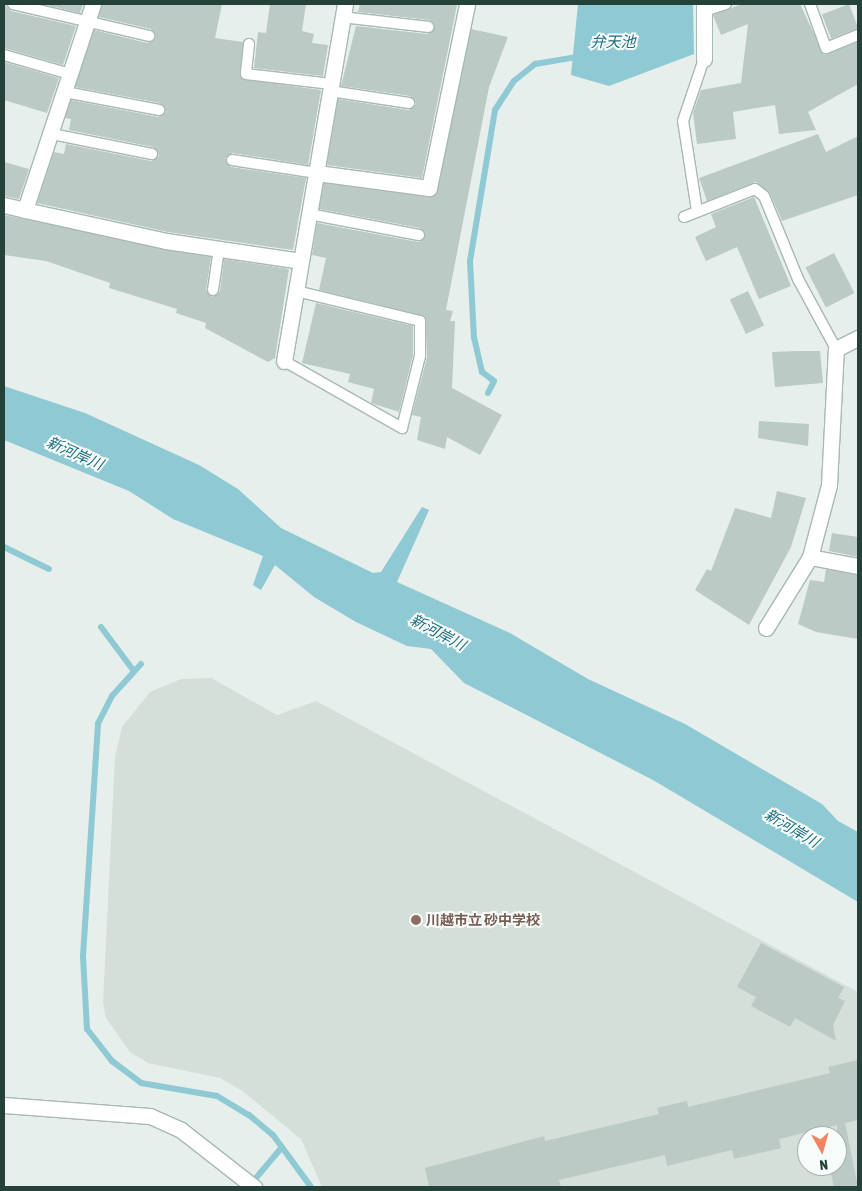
<!DOCTYPE html>
<meta charset="utf-8">
<style>
body{margin:0}
#map{position:relative;width:862px;height:1191px;overflow:hidden;background:#e6efeb;font-family:"Asap Condensed","Noto Sans JP",sans-serif}
div>[style]{position:absolute}
.built>*{inset:0;background:#d4dfda}
.water>*{inset:0;background:#8ec9d4}
.stream>*{height:6px;margin:-3px;padding:0 3px;transform-origin:3px;border-radius:3px;background:#8ec9d4}
.building>*{inset:0;background:#bbcac4;transform-origin:0 0}
.roads{filter:drop-shadow(1px 0 #a8b8b2) drop-shadow(-1px 0 #a8b8b2) drop-shadow(0 1px #a8b8b2) drop-shadow(0 -1px #a8b8b2)}
.service>*{height:10px;margin:-5px;padding:0 5px;transform-origin:5px;border-radius:5px;background:#fff}
.minor>*{height:15px;margin:-7.5px;padding:0 7.5px;transform-origin:7.5px;border-radius:7.5px;background:#fff}
.dots>*{width:14px;height:14px;translate:-50% -50%;box-sizing:border-box;border:2px solid #f7fbf9;border-radius:50%}
span{translate:-50% -50%;white-space:nowrap;text-align:center;line-height:1.15;-webkit-text-stroke:4px #f7fbf9;paint-order:stroke}
.education-label{font-size:14px;color:#785e54;font-weight:700}
.left{translate:0 -50%;text-align:left}
.water-label{font-size:15px;color:#1c6f80;font-style:italic}
.frame{position:absolute;inset:0;border:5px solid #24423a;pointer-events:none}
.north{position:absolute;left:797px;top:1126px;width:50px;height:50px;box-sizing:border-box;background:#f7fbf9;border:1px solid #a3b1ad;border-radius:50%;rotate:173deg;font-size:14px;font-weight:700;line-height:20px;text-align:center;color:#24423a}
.north::after{content:'';display:block;margin:auto;width:18px;height:22px;background:#f4845f;clip-path:polygon(50% 0,100% 100%,50% 72%,0 100%)}
</style>
<div id="map">
<div class="built">
<i style="clip-path:polygon(evenodd,211px 678px,277px 715px,316px 701px,858px 992px,858px 1187px,322px 1187px,301px 1139px,241px 1090px,220px 1078px,148px 1063px,130px 1052px,106px 1018px,103px 1003px,115px 757px,122px 727px,150px 692px,181px 679px,211px 678px,807px 1136px,837px 1136px,837px 1166px,807px 1166px,807px 1136px)"></i>
</div>
<div class="water">
<i style="clip-path:polygon(578px 4px,693px 4px,694px 54px,609px 86px,571px 75px)"></i>
<i style="clip-path:polygon(4px 386px,85px 413px,199px 465px,238px 489px,281px 528px,373px 573px,381px 572px,422px 507px,429px 510px,397px 582px,510px 633px,588px 679px,685px 724px,822px 804px,838px 821px,858px 832px,858px 902px,653px 780px,464px 683px,431px 649px,407px 646px,356px 622px,314px 597px,275px 565px,261px 590px,253px 585px,263px 556px,173px 519px,129px 491px,4px 440px)"></i>
</div>
<div class="stream">
<i style="left:488px;top:393px;width:13px;rotate:-63deg"></i>
<i style="left:494px;top:381px;width:15px;rotate:-143deg"></i>
<i style="left:482px;top:372px;width:35px;rotate:-103deg"></i>
<i style="left:474px;top:338px;width:77px;rotate:-93deg"></i>
<i style="left:470px;top:261px;width:153px;rotate:-80.6deg"></i>
<i style="left:495px;top:110px;width:35px;rotate:-57deg"></i>
<i style="left:514px;top:81px;width:27px;rotate:-39deg"></i>
<i style="left:535px;top:64px;width:43px;rotate:-9.5deg"></i>
<i style="left:4px;top:547px;width:50px;rotate:26.1deg"></i>
<i style="left:101px;top:627px;width:54px;rotate:53.3deg"></i>
<i style="left:141px;top:664px;width:43px;rotate:132.2deg"></i>
<i style="left:112px;top:696px;width:31px;rotate:117deg"></i>
<i style="left:98px;top:724px;width:233px;rotate:93.7deg"></i>
<i style="left:83px;top:957px;width:72px;rotate:86.8deg"></i>
<i style="left:87px;top:1029px;width:41px;rotate:52deg"></i>
<i style="left:112px;top:1061px;width:36px;rotate:37deg"></i>
<i style="left:141px;top:1083px;width:77px;rotate:9.7deg"></i>
<i style="left:217px;top:1096px;width:37px;rotate:31deg"></i>
<i style="left:249px;top:1115px;width:31px;rotate:40deg"></i>
<i style="left:273px;top:1135px;width:64px;rotate:53.8deg"></i>
<i style="left:251px;top:1184px;width:48px;rotate:-50deg"></i>
</div>
<div class="building">
<i style="clip-path:polygon(4px 4px,11px 11px,76px 26px,63px 65px,4px 48px)"></i>
<i style="clip-path:polygon(42px 4px,83px 4px,80px 13px)"></i>
<i style="clip-path:polygon(102px 4px,222px 4px,215px 38px,243px 42px,242px 79px,321px 90px,308px 165px,233px 153px,225px 158px,231px 167px,306px 178px,293px 250px,168px 232px,37px 203px,54px 152px,64px 154px,66px 144px,151px 161px,159px 156px,153px 147px,69px 130px,71px 119px,65px 118px,71px 100px,158px 117px,166px 112px,160px 103px,75px 87px,94px 30px,147px 43px,156px 38px,151px 29px,99px 17px)"></i>
<i style="clip-path:polygon(270px 4px,306px 4px,302px 31px,314px 34px,312px 43px,328px 45px,323px 76px,254px 68px,258px 32px,266px 33px)"></i>
<i style="clip-path:polygon(360px 4px,457px 5px,422px 178px,327px 165px,338px 99px,408px 110px,416px 104px,410px 96px,341px 86px,356px 26px,427px 34px,435px 28px,429px 20px,358px 12px)"></i>
<i style="clip-path:polygon(742px 4px,800px 4px,824px 55px,858px 42px,858px 84px,808px 112px,816px 130px,779px 134px,775px 105px,733px 112px,736px 139px,697px 144px,693px 113px,701px 90px,741px 83px,748px 24px,721px 35px,713px 15px)"></i>
<i style="left:849px;top:4px;width:26px;height:29px;rotate:69deg"></i>
<i style="clip-path:polygon(471px 29px,508px 37px,489px 87px,446px 310px,453px 311px,450px 321px,455px 321px,452px 388px,502px 415px,480px 455px,447px 437px,445px 449px,417px 440px,421px 417px,412px 415px,427px 357px,425px 316px,319px 290px,326px 258px,312px 255px,317px 223px,418px 242px,424px 239px,420px 228px,319px 209px,324px 183px,428px 197px,436px 194px)"></i>
<i style="clip-path:polygon(4px 62px,59px 78px,47px 113px,4px 100px)"></i>
<i style="clip-path:polygon(818px 134px,826px 152px,858px 136px,858px 195px,782px 221px,770px 193px,756px 182px,707px 201px,699px 178px)"></i>
<i style="clip-path:polygon(4px 162px,29px 169px,19px 199px,4px 196px)"></i>
<i style="clip-path:polygon(754px 197px,791px 286px,759px 299px,737px 247px,706px 261px,695px 237px,716px 227px,711px 214px)"></i>
<i style="clip-path:polygon(4px 215px,211px 257px,206px 290px,212px 297px,220px 291px,224px 259px,289px 269px,275px 358px,268px 362px,205px 328px,206px 323px,176px 313px,177px 309px,109px 288px,110px 283px,46px 261px,4px 255px)"></i>
<i style="left:834px;top:253px;width:45px;height:32px;rotate:63deg"></i>
<i style="left:748px;top:291px;width:38px;height:20px;rotate:65deg"></i>
<i style="clip-path:polygon(316px 303px,413px 326px,413px 355px,399px 412px,371px 403px,374px 389px,348px 382px,350px 374px,302px 363px)"></i>
<i style="clip-path:polygon(796px 351px,820px 351px,823px 383px,775px 387px,772px 352px)"></i>
<i style="clip-path:polygon(759px 421px,809px 424px,808px 446px,758px 438px)"></i>
<i style="clip-path:polygon(777px 491px,806px 498px,791px 547px,749px 625px,695px 590px,707px 569px,711px 571px,735px 508px,771px 518px)"></i>
<i style="clip-path:polygon(832px 533px,858px 537px,858px 557px,829px 551px)"></i>
<i style="clip-path:polygon(826px 569px,858px 575px,858px 639px,816px 632px,798px 624px,810px 580px,824px 582px)"></i>
<i style="clip-path:polygon(761px 943px,844px 987px,838px 998px,845px 1001px,833px 1025px,836px 1041px,795px 1018px,790px 1027px,751px 1006px,756px 997px,737px 987px)"></i>
<i style="clip-path:polygon(858px 1060px,858px 1120px,845px 1123px,858px 1187px,834px 1187px,829px 1166px,837px 1166px,837px 1125px,779px 1139px,781px 1148px,734px 1159px,732px 1150px,667px 1166px,665px 1155px,559px 1180px,561px 1187px,429px 1187px,425px 1168px,544px 1136px,545px 1141px,659px 1114px,657px 1108px,687px 1101px,688px 1107px,830px 1073px,828px 1067px)"></i>
</div>
<div class="roads">
<div class="service">
<i style="left:13px;top:4px;width:140px;rotate:13.2deg"></i>
<i style="left:810px;top:4px;width:47px;rotate:70deg"></i>
<i style="left:826px;top:48px;width:35px;rotate:-22deg"></i>
<i style="left:704px;top:11px;width:23px;rotate:-18deg"></i>
<i style="left:342px;top:17px;width:87px;rotate:6.6deg"></i>
<i style="left:249px;top:44px;width:30px;rotate:96deg"></i>
<i style="left:246px;top:74px;width:86px;rotate:6.7deg"></i>
<i style="left:4px;top:55px;width:69px;rotate:16.1deg"></i>
<i style="left:330px;top:91px;width:80px;rotate:8.6deg"></i>
<i style="left:65px;top:92px;width:96px;rotate:10.8deg"></i>
<i style="left:52px;top:134px;width:102px;rotate:11.3deg"></i>
<i style="left:232px;top:160px;width:86px;rotate:8.7deg"></i>
<i style="left:697px;top:211px;width:91px;rotate:-98.8deg"></i>
<i style="left:683px;top:121px;width:65px;rotate:-71.3deg"></i>
<i style="left:309px;top:214px;width:112px;rotate:10.8deg"></i>
<i style="left:684px;top:217px;width:76px;rotate:-21.5deg"></i>
<i style="left:755px;top:189px;width:11px;rotate:38deg"></i>
<i style="left:764px;top:196px;width:90px;rotate:67.7deg"></i>
<i style="left:798px;top:279px;width:80px;rotate:61.5deg"></i>
<i style="left:213px;top:290px;width:41px;rotate:-81.7deg"></i>
<i style="left:284px;top:361px;width:136px;rotate:29.6deg"></i>
<i style="left:402px;top:428px;width:74px;rotate:-76deg"></i>
<i style="left:420px;top:356px;width:35px;rotate:-90deg"></i>
<i style="left:420px;top:321px;width:128px;rotate:-166.4deg"></i>
</div>
<div class="minor">
<i style="left:93px;top:4px;width:217px;rotate:108.3deg"></i>
<i style="left:25px;top:210px;width:144px;rotate:12.4deg"></i>
<i style="left:166px;top:241px;width:136px;rotate:8.4deg"></i>
<i style="left:704px;top:59px;width:55px;rotate:-90deg"></i>
<i style="left:317px;top:173px;width:113px;rotate:7.6deg"></i>
<i style="left:429px;top:188px;width:188px;rotate:-78.3deg"></i>
<i style="left:4px;top:205px;width:22px;rotate:13deg"></i>
<i style="left:284px;top:361px;width:362px;rotate:-80.3deg"></i>
<i style="left:810px;top:557px;width:49px;rotate:10.6deg"></i>
<i style="left:766px;top:628px;width:84px;rotate:-58.2deg"></i>
<i style="left:810px;top:557px;width:74px;rotate:-75.2deg"></i>
<i style="left:829px;top:485px;width:136px;rotate:-87.1deg"></i>
<i style="left:836px;top:349px;width:25px;rotate:-27deg"></i>
<i style="left:4px;top:1105px;width:146px;rotate:4.3deg"></i>
<i style="left:150px;top:1116px;width:34px;rotate:24deg"></i>
<i style="left:181px;top:1130px;width:93px;rotate:38deg"></i>
</div>
</div>
<div class="dots">
<i style="left:416px;top:920px;background:#8d6e63"></i>
</div>
<div class="education-label">
<span class="left" style="left:426px;top:920px">川越市立 砂中学校</span>
</div>
<div class="water-label">
<span style="left:613px;top:42px">弁天池</span>
<span style="left:75px;top:453px;rotate:24deg">新河岸川</span>
<span style="left:438px;top:632px;rotate:28deg">新河岸川</span>
<span style="left:792px;top:828px;rotate:31deg">新河岸川</span>
</div>
<div class="frame"></div>
<div class="north">N</div>
</div>
